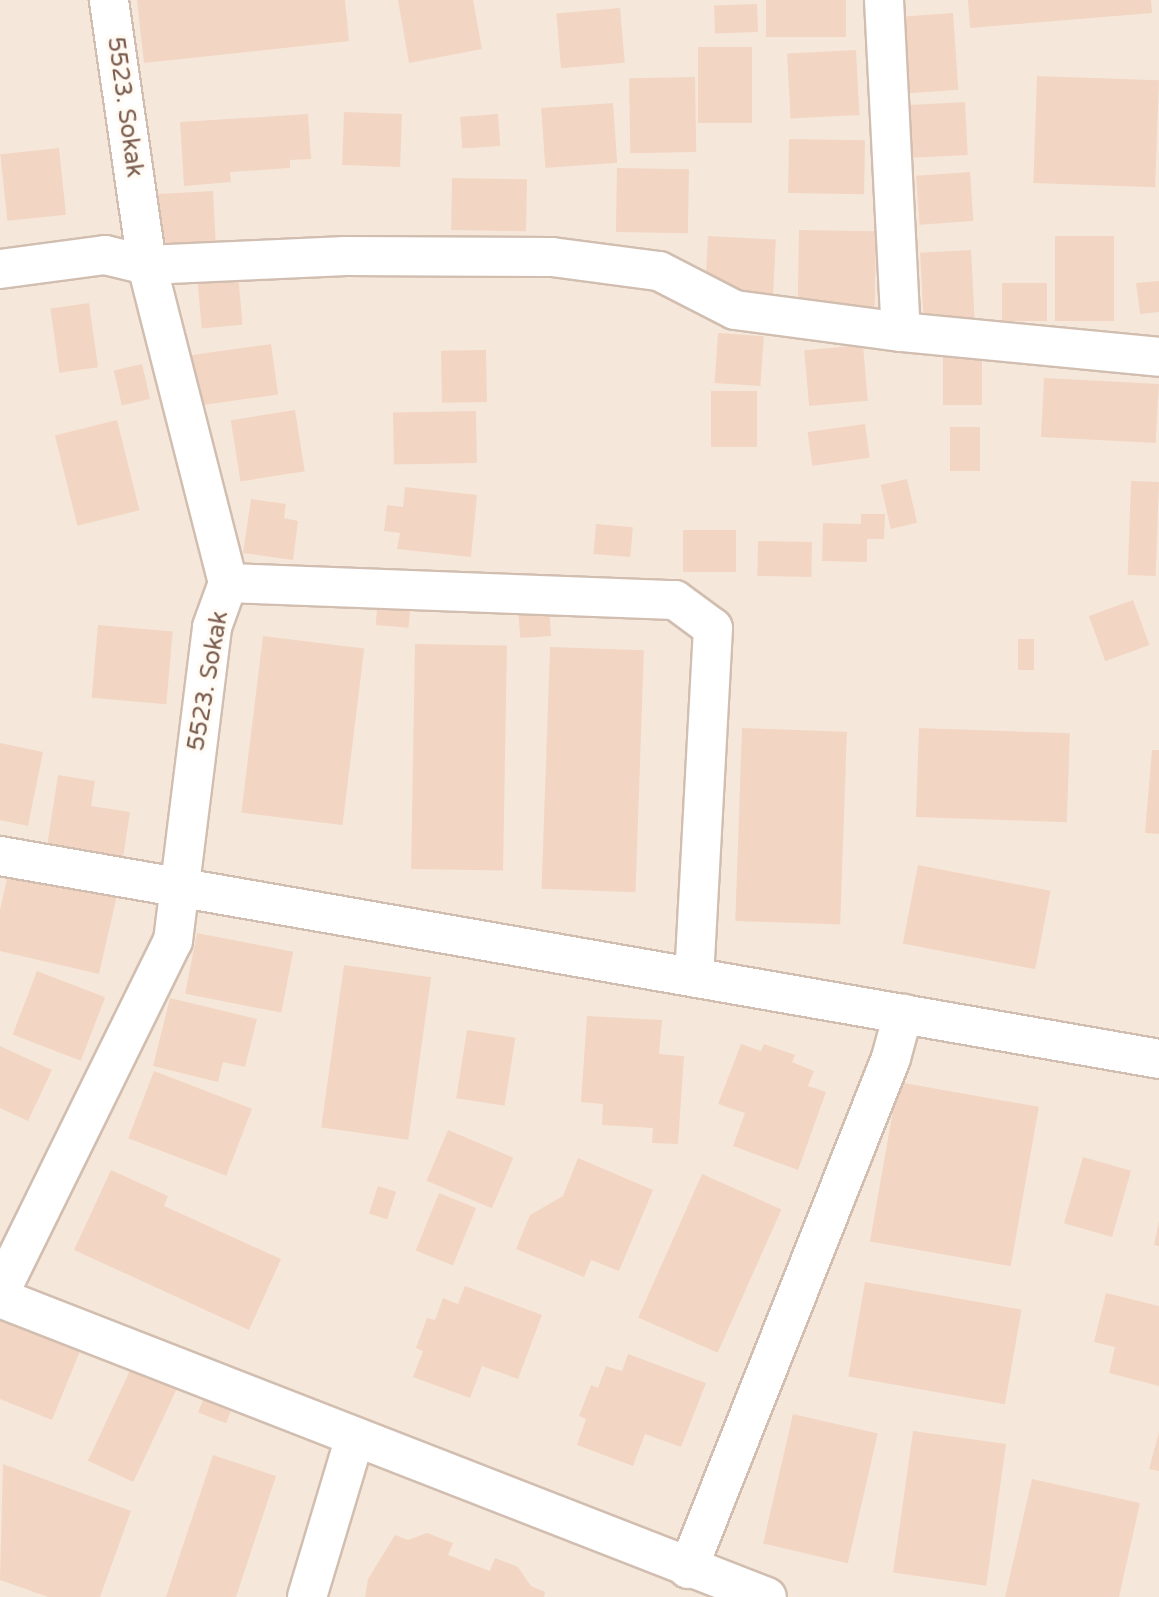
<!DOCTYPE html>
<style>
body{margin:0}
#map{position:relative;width:1159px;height:1597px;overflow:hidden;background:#fdf6ec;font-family:"Varela Round",sans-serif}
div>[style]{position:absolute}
.residential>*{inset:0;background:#f5e8da;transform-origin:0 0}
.building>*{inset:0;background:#f3d5c3;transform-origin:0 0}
.roads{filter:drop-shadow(2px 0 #d1beb0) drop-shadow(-2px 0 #d1beb0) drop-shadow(0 2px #d1beb0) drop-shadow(0 -2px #d1beb0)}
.minor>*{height:38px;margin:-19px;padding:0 19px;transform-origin:19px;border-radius:19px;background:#fff}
span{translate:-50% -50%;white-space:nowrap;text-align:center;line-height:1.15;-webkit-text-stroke:7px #fffaf3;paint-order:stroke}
.street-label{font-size:24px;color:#7a5c4d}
</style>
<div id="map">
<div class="residential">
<i style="left:0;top:0;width:1159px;height:1597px"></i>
</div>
<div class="building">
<i style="clip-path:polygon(137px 0,345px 0,349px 41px,144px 63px)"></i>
<i style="clip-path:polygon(398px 0,473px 0,482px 49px,409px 63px)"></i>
<i style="left:766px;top:0;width:80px;height:37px"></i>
<i style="clip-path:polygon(968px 0,1151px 0,1152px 13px,970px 28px)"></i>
<i style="left:757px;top:4px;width:28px;height:43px;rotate:88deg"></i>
<i style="left:620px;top:8px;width:55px;height:64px;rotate:85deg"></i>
<i style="left:953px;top:13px;width:77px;height:63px;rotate:86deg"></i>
<i style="left:698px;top:47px;width:54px;height:76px"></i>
<i style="left:856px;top:50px;width:65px;height:69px;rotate:87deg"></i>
<i style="left:1037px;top:76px;width:122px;height:107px;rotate:2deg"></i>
<i style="left:695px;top:77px;width:75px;height:66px;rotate:89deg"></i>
<i style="left:965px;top:102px;width:53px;height:60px;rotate:87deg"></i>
<i style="left:613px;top:103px;width:60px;height:72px;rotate:86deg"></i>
<i style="left:344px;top:112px;width:58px;height:53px;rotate:2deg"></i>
<i style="clip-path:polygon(308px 114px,311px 159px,290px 160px,290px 168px,230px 172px,231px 182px,184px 186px,180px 122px)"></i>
<i style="left:498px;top:114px;width:32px;height:38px;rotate:86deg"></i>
<i style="left:789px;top:139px;width:76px;height:54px;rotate:1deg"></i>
<i style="left:59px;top:148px;width:67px;height:59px;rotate:84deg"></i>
<i style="left:617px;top:168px;width:72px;height:64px;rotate:1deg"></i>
<i style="left:970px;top:172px;width:49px;height:54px;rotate:86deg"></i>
<i style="left:452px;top:178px;width:75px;height:52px;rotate:1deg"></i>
<i style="left:213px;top:191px;width:55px;height:56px;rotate:87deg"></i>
<i style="left:799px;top:230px;width:77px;height:77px;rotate:1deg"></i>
<i style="left:708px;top:236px;width:68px;height:54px;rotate:3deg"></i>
<i style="left:1055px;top:236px;width:59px;height:85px"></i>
<i style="left:971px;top:250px;width:68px;height:51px;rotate:87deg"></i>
<i style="left:238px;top:273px;width:52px;height:41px;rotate:85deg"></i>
<i style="clip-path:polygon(1159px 281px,1159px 312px,1140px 314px,1136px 283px)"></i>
<i style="left:1002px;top:283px;width:45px;height:38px"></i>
<i style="left:89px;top:303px;width:65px;height:39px;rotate:82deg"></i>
<i style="left:718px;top:333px;width:46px;height:50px;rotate:4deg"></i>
<i style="left:271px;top:344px;width:51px;height:81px;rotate:82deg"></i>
<i style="left:863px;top:345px;width:56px;height:59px;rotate:85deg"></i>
<i style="left:943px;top:347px;width:39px;height:58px"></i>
<i style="left:486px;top:350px;width:52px;height:45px;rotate:89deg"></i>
<i style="left:142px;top:364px;width:36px;height:29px;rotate:77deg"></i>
<i style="left:1044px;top:378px;width:115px;height:59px;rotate:3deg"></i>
<i style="left:757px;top:391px;width:56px;height:46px;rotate:90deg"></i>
<i style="left:295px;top:410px;width:62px;height:65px;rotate:81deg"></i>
<i style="left:476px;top:411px;width:52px;height:83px;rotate:89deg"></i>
<i style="left:117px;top:420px;width:93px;height:64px;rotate:76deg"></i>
<i style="left:865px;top:424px;width:34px;height:58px;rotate:82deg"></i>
<i style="left:950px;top:427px;width:30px;height:44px"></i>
<i style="left:907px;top:479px;width:45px;height:27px;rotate:77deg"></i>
<i style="left:1131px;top:481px;width:28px;height:94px;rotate:2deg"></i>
<i style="clip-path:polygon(405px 487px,477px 495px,471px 557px,397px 549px,400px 533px,384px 531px,387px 505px,403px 507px)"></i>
<i style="clip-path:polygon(251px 499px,286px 504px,284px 518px,298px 521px,293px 560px,243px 553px)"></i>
<i style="clip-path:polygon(861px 514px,885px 514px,884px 539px,867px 539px,867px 562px,822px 561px,823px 523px,861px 524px)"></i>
<i style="left:596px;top:524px;width:37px;height:30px;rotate:5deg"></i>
<i style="left:683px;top:530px;width:53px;height:42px"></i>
<i style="left:758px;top:541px;width:54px;height:35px;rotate:1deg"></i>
<i style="left:378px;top:598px;width:33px;height:27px;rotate:5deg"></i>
<i style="left:1133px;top:600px;width:48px;height:47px;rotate:70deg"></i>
<i style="left:549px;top:606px;width:30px;height:31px;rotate:86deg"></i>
<i style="left:98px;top:625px;width:75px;height:73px;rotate:5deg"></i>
<i style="left:263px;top:636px;width:102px;height:178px;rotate:7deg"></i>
<i style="left:1018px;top:639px;width:16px;height:31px"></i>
<i style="left:415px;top:644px;width:92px;height:225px;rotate:1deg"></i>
<i style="left:550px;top:647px;width:94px;height:242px;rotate:2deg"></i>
<i style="left:742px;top:728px;width:105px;height:193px;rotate:2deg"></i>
<i style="left:919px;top:728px;width:151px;height:89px;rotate:2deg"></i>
<i style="clip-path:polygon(0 743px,43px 752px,28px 826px,0 820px)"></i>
<i style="clip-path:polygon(1152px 750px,1159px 750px,1159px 834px,1145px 833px)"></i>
<i style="clip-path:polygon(58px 775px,95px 781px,91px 806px,130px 812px,123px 858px,47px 846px)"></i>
<i style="left:918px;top:865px;width:135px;height:80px;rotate:11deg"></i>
<i style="clip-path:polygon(9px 870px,117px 895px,99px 974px,0 951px,0 910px)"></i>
<i style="left:197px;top:933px;width:98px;height:62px;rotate:11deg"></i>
<i style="left:344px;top:965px;width:88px;height:164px;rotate:8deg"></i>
<i style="left:37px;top:971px;width:73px;height:68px;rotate:21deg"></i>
<i style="clip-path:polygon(170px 998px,257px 1019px,245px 1067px,223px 1062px,218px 1082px,153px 1066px)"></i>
<i style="clip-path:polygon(587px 1016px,662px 1020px,659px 1054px,684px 1056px,678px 1144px,652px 1143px,653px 1128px,602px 1125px,603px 1104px,581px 1102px)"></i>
<i style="left:467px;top:1030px;width:49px;height:69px;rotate:9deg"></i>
<i style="clip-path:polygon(741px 1044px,761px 1051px,764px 1044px,795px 1055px,792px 1062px,814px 1071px,808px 1086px,826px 1092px,798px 1170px,733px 1146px,745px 1113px,718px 1104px)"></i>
<i style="clip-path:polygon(0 1046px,52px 1070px,28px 1121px,0 1108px)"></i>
<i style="left:154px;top:1071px;width:105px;height:72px;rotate:21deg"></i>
<i style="left:898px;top:1082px;width:143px;height:162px;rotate:10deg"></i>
<i style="left:448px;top:1130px;width:71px;height:55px;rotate:23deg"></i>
<i style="left:1083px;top:1157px;width:50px;height:69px;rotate:16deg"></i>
<i style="clip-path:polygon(578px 1158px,653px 1190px,619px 1271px,591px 1260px,584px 1277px,516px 1249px,530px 1215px,563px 1196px)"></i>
<i style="clip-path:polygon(111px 1170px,168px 1196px,164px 1206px,281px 1259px,249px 1330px,74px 1250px)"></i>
<i style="left:702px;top:1174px;width:87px;height:157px;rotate:24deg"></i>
<i style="left:378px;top:1186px;width:19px;height:29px;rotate:18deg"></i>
<i style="left:439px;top:1193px;width:40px;height:62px;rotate:22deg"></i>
<i style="clip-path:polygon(1159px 1221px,1159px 1246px,1154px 1245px)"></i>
<i style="left:865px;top:1282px;width:159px;height:96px;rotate:10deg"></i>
<i style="clip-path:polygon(465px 1286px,542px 1315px,518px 1379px,482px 1366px,470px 1398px,413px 1377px,423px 1351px,416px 1348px,427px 1318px,435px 1320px,443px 1298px,458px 1304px)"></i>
<i style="clip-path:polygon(1106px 1293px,1159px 1306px,1159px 1386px,1109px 1373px,1115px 1347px,1094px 1342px)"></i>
<i style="clip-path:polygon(0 1313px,82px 1346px,52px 1420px,0 1399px)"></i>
<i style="clip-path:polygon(628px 1354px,706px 1383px,681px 1447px,645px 1434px,633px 1466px,577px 1445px,586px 1419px,579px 1416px,591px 1385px,598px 1388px,606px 1366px,622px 1371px)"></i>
<i style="left:134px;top:1362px;width:50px;height:109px;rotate:25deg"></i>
<i style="left:206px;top:1392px;width:30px;height:22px;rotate:21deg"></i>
<i style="left:793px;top:1414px;width:87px;height:133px;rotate:13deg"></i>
<i style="left:913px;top:1431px;width:94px;height:143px;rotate:8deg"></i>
<i style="clip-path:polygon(1159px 1432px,1159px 1471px,1149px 1469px)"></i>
<i style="clip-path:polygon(213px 1455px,276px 1476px,236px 1597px,166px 1597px)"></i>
<i style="clip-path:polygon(3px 1464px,131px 1511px,100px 1597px,48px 1597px,0 1580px)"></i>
<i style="clip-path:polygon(1032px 1479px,1140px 1503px,1119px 1597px,1005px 1597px)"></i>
<i style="clip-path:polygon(427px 1533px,453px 1543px,448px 1555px,490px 1571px,495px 1558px,518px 1567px,531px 1586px,545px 1592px,544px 1597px,365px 1597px,368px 1579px,395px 1535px,408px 1540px)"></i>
</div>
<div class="roads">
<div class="minor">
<i style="left:884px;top:0;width:332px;rotate:87.1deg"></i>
<i style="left:0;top:269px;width:106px;rotate:-7.6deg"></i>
<i style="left:105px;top:255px;width:43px;rotate:13.4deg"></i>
<i style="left:147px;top:265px;width:199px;rotate:-2.6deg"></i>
<i style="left:346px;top:256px;width:206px;rotate:0.3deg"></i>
<i style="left:552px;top:257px;width:108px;rotate:7.5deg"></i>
<i style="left:659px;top:271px;width:85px;rotate:27.2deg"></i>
<i style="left:735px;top:310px;width:167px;rotate:7.5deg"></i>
<i style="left:901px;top:332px;width:259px;rotate:5.5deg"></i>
<i style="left:228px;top:583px;width:447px;rotate:2.2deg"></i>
<i style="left:675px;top:600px;width:47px;rotate:36.4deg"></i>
<i style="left:713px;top:628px;width:350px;rotate:93.1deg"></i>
<i style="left:0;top:856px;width:1177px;rotate:9.93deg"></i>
<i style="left:0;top:1292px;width:391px;rotate:-63.8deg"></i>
<i style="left:173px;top:941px;width:316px;rotate:-82.9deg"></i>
<i style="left:212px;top:627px;width:47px;rotate:-70deg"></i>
<i style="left:228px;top:583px;width:328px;rotate:-104.3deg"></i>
<i style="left:147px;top:265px;width:268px;rotate:-98.2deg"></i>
<i style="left:0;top:1298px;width:823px;rotate:21.3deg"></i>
<i style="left:688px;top:1569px;width:550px;rotate:-68.33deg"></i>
<i style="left:891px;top:1058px;width:46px;rotate:-74.7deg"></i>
<i style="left:307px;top:1597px;width:167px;rotate:-73.3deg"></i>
</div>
</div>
<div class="street-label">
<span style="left:125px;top:107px;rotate:82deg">5523. Sokak</span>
<span style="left:208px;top:681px;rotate:-80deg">5523. Sokak</span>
</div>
</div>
